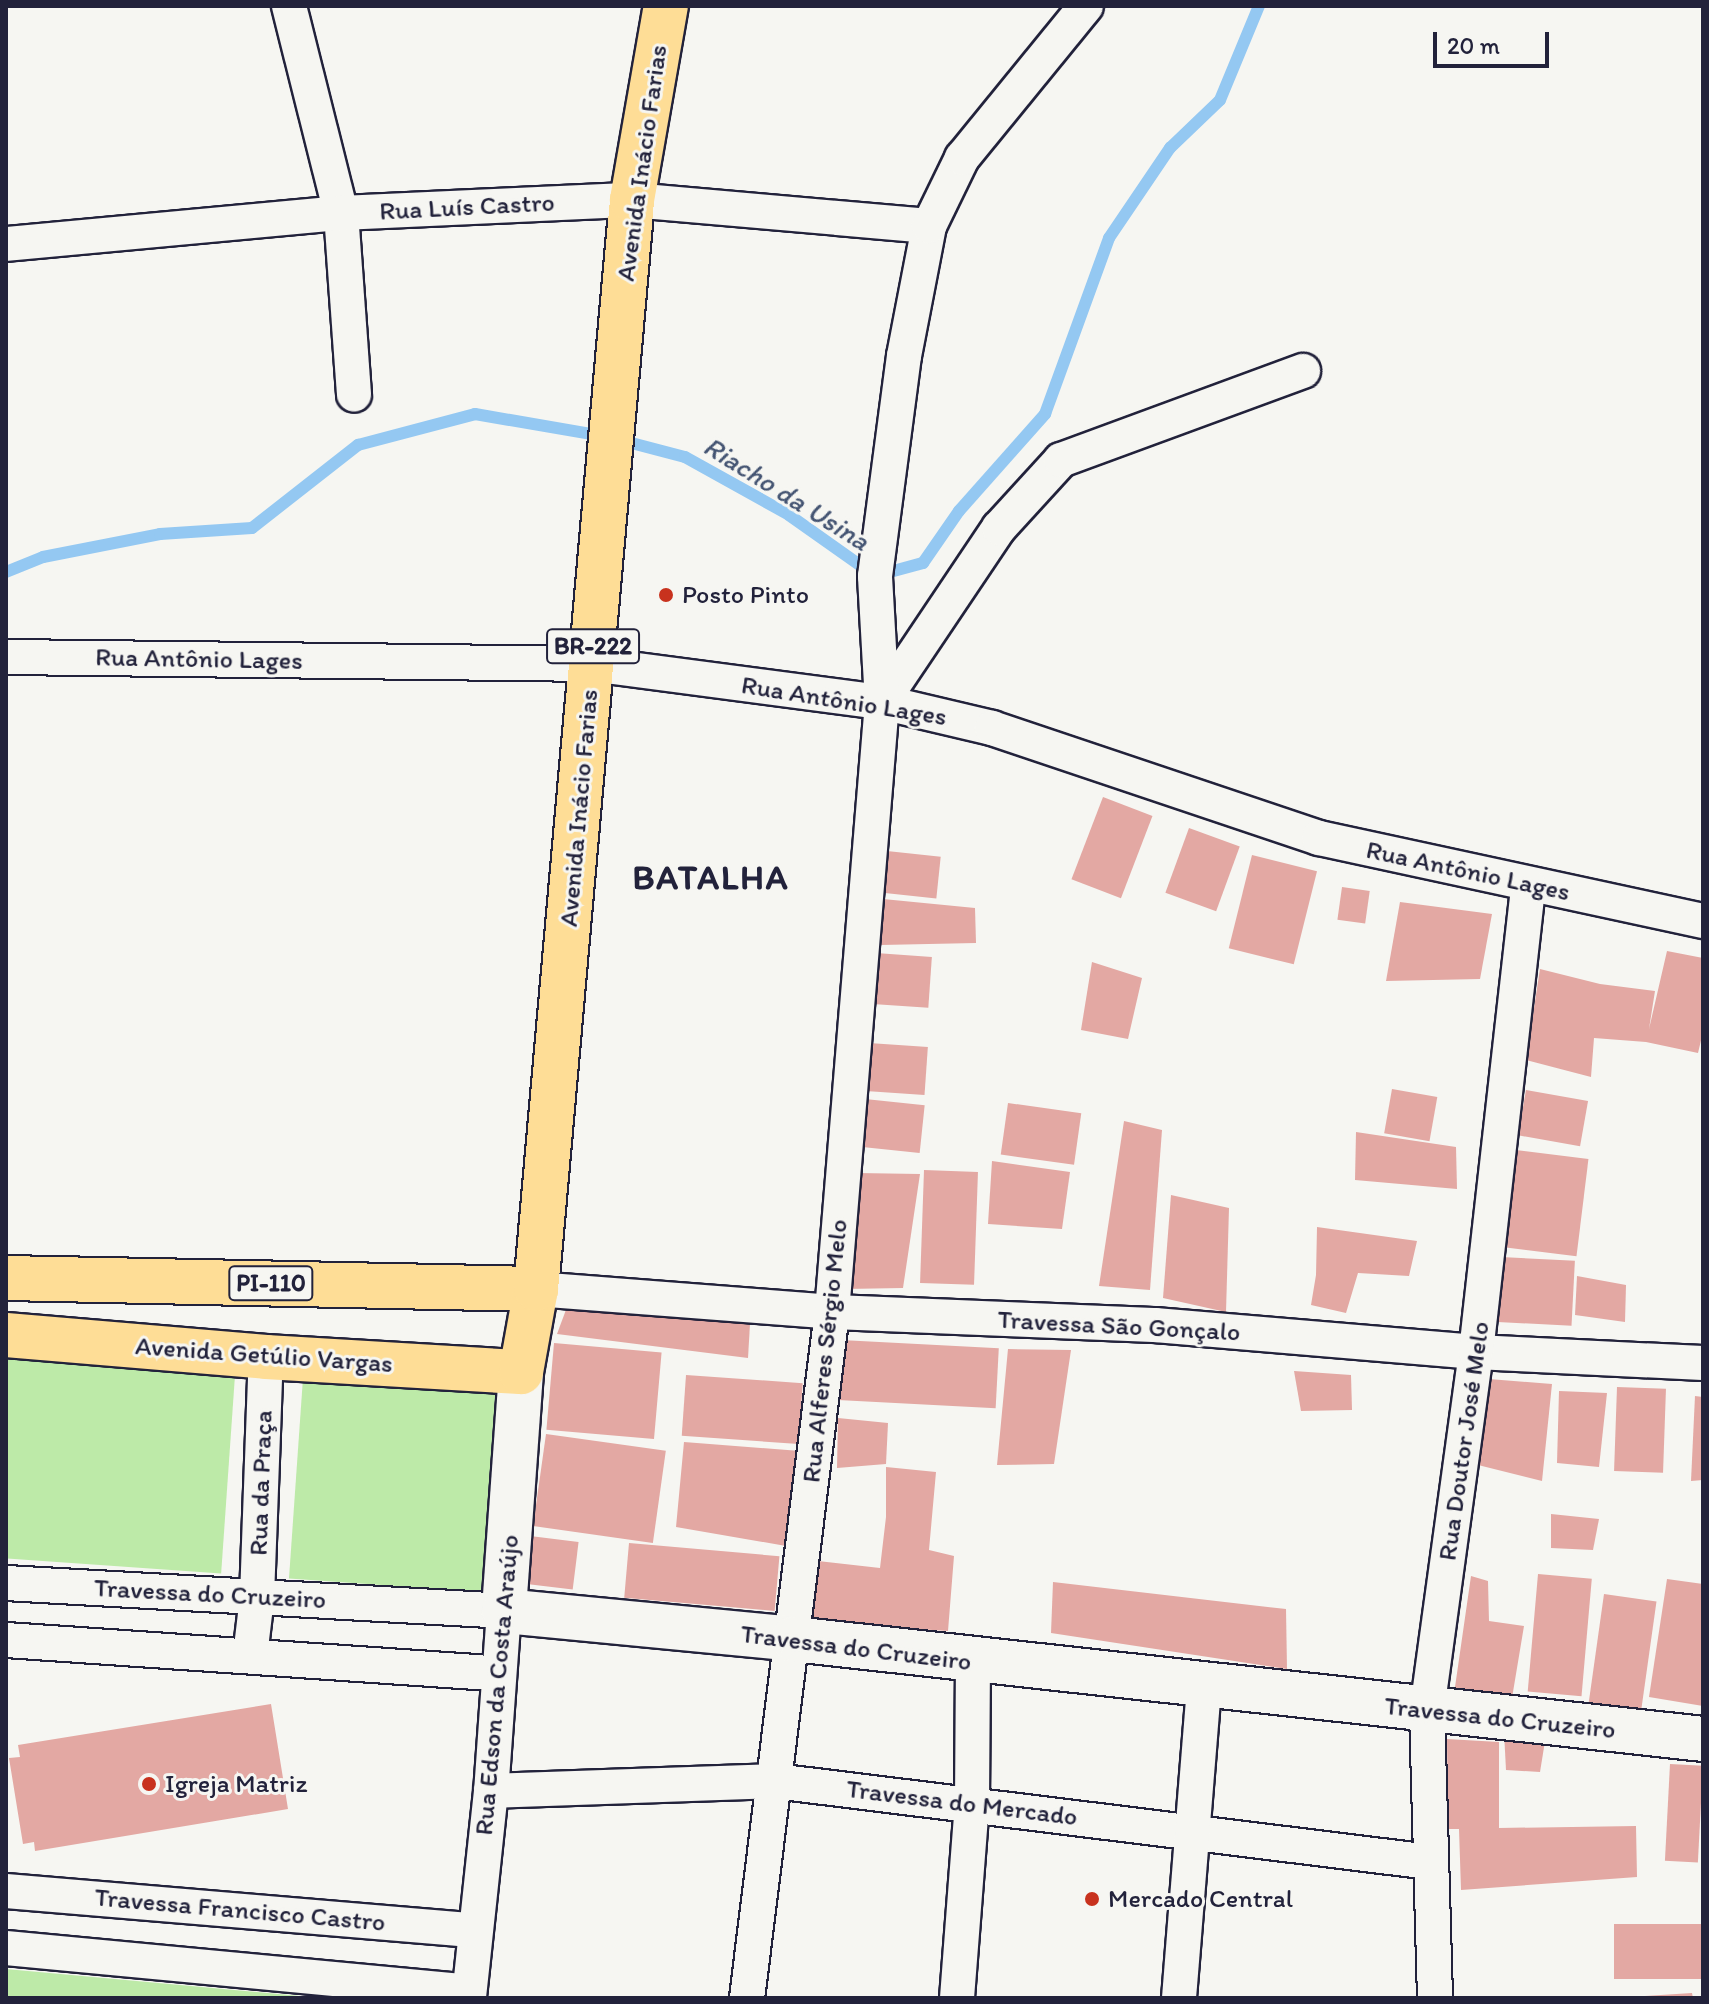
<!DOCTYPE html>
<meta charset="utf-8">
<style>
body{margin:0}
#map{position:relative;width:1709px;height:2004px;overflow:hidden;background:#f6f6f2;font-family:Itim,sans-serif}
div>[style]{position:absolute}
.green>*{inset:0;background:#bdeaa8;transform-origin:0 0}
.stream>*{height:12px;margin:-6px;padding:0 6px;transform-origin:6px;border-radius:6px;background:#94c8f2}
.building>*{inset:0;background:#e3a8a3;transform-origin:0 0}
.roads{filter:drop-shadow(2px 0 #22223b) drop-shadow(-2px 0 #22223b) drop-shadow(0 2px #22223b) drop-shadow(0 -2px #22223b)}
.street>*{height:34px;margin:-17px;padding:0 17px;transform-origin:17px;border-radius:17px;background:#f6f6f2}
.secondary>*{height:44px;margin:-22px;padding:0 22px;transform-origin:22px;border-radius:22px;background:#f6f6f2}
.primary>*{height:44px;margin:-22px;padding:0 22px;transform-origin:22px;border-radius:22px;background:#fedd96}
.dots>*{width:22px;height:22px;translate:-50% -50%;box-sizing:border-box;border:4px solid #f6f6f2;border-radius:50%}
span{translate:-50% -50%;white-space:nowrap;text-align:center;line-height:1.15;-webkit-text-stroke:6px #f6f6f2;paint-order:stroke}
.shield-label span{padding:2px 6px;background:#f6f6f2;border:2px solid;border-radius:6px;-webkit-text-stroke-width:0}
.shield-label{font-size:24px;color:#22223b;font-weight:700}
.street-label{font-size:26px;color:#22223b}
.poi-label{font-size:26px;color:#22223b}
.left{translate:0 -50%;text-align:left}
.water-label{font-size:28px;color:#445472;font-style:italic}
.district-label{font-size:34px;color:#22223b;font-weight:700;letter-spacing:2px}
.frame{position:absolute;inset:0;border:8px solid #22223b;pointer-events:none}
.scale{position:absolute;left:1433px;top:32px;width:116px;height:36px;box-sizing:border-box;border:4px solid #22223b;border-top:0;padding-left:10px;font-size:24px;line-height:28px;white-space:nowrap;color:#22223b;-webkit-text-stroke:6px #f6f6f2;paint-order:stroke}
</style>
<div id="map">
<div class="green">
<i style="left:6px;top:1353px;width:230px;height:205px;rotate:4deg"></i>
<i style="left:303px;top:1378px;width:193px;height:201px;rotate:4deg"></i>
<i style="clip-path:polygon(6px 1969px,322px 1998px,6px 1998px)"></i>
</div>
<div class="stream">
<i style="left:620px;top:440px;width:67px;rotate:14.7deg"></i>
<i style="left:685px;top:457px;width:119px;rotate:29.1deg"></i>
<i style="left:789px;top:515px;width:105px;rotate:35.3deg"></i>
<i style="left:875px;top:576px;width:50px;rotate:-15.2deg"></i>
<i style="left:923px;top:563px;width:63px;rotate:-55.3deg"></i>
<i style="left:959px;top:511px;width:130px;rotate:-48.4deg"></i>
<i style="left:1045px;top:414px;width:187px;rotate:-70deg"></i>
<i style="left:1109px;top:238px;width:109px;rotate:-55.9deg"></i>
<i style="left:1170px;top:148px;width:69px;rotate:-43.8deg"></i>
<i style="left:1220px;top:100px;width:102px;rotate:-67.5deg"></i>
<i style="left:6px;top:572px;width:40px;rotate:-22deg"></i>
<i style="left:43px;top:557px;width:119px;rotate:-11.1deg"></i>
<i style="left:160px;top:534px;width:92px;rotate:-3.7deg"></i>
<i style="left:252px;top:528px;width:135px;rotate:-38.1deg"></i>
<i style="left:358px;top:445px;width:121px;rotate:-14.8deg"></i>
<i style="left:475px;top:414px;width:129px;rotate:9.8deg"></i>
</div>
<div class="building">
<i style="left:1103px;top:797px;width:53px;height:88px;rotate:21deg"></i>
<i style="left:1189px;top:828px;width:54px;height:69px;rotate:20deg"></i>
<i style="left:887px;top:851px;width:54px;height:42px;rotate:6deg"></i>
<i style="left:1252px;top:855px;width:67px;height:96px;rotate:14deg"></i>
<i style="left:1342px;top:887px;width:28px;height:33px;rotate:8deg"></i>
<i style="clip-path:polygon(883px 899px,975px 908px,976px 943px,881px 945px)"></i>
<i style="clip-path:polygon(1400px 902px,1492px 914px,1480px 979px,1386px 981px)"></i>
<i style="clip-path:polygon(1667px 951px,1703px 958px,1703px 1032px,1698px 1053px,1646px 1042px,1594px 1038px,1591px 1077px,1526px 1060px,1540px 969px,1600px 984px,1655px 991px,1649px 1029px)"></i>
<i style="left:876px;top:953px;width:56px;height:51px;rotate:4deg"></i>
<i style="clip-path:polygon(1092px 962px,1142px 978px,1128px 1039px,1081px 1030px)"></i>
<i style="left:869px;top:1043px;width:59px;height:48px;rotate:4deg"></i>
<i style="left:1392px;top:1089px;width:46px;height:45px;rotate:10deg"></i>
<i style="left:1526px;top:1090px;width:63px;height:46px;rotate:10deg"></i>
<i style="left:865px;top:1099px;width:60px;height:48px;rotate:6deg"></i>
<i style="left:1008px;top:1103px;width:74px;height:52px;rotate:8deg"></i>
<i style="clip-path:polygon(1124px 1121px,1162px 1130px,1150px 1290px,1099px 1286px)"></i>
<i style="clip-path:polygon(1356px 1132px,1456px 1147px,1457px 1189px,1355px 1180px)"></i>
<i style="left:1516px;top:1150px;width:73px;height:98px;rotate:7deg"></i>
<i style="clip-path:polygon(992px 1161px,1070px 1172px,1062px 1229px,988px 1224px)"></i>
<i style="left:924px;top:1170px;width:54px;height:113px;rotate:2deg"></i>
<i style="clip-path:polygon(857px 1173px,920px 1174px,903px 1288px,845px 1289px)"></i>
<i style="clip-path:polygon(1171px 1195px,1229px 1208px,1226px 1312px,1163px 1298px)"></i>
<i style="clip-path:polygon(1317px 1227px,1417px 1241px,1409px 1276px,1358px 1273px,1346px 1313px,1311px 1305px,1316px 1275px)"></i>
<i style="left:1501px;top:1257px;width:74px;height:65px;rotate:3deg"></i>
<i style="clip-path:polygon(1577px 1276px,1626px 1285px,1625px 1322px,1575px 1315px)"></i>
<i style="clip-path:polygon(567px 1307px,750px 1324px,748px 1358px,557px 1334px)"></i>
<i style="left:841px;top:1340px;width:158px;height:60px;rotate:3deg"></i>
<i style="left:554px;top:1343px;width:108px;height:87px;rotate:5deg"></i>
<i style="clip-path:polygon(1008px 1349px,1071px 1350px,1054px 1464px,997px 1465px)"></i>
<i style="clip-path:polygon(1294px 1371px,1351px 1375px,1352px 1410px,1301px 1411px)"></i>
<i style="left:686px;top:1375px;width:117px;height:61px;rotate:4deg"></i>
<i style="clip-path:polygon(1489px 1379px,1552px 1384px,1542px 1481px,1478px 1465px)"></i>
<i style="left:1617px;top:1387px;width:49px;height:84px;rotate:2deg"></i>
<i style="clip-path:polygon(1559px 1391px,1607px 1393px,1599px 1467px,1557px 1463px)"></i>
<i style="clip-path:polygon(1695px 1396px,1703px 1397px,1703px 1480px,1691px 1481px)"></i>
<i style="clip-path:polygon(838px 1418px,888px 1423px,886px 1464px,837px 1468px)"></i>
<i style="left:546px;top:1434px;width:121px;height:93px;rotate:8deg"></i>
<i style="clip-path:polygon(684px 1442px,800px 1451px,786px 1546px,676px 1527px)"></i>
<i style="clip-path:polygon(886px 1467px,936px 1472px,929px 1550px,954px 1556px,948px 1631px,809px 1622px,818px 1561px,880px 1568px,886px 1517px)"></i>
<i style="clip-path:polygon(1551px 1514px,1599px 1519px,1593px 1550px,1551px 1548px)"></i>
<i style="left:522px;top:1535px;width:57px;height:48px;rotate:7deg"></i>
<i style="left:629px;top:1543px;width:151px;height:55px;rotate:5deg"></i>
<i style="left:1538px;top:1574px;width:54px;height:118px;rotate:5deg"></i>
<i style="clip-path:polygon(1471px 1576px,1488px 1581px,1489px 1621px,1524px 1626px,1511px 1704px,1454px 1694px)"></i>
<i style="clip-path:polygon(1667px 1579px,1703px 1584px,1703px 1706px,1649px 1697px)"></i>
<i style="clip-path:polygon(1053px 1582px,1286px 1609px,1287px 1669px,1051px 1633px)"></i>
<i style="left:1604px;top:1594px;width:53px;height:119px;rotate:8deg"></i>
<i style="clip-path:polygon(271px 1704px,288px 1809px,35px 1851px,34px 1842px,23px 1844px,9px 1758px,20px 1757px,18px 1745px)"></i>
<i style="clip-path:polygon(1504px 1732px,1546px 1735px,1540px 1772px,1506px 1770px)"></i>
<i style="clip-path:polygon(1447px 1739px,1499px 1742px,1499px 1828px,1636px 1826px,1637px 1877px,1461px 1890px,1459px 1829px,1448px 1829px)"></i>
<i style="left:1670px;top:1764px;width:33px;height:97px;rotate:3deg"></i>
<i style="left:1703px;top:1924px;width:55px;height:89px;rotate:90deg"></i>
<i style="clip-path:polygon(1692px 1993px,1693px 1998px,1645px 1998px,1645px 1996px)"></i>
</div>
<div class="roads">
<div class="street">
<i style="left:289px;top:6px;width:213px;rotate:75.9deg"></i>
<i style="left:341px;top:213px;width:182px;rotate:85.9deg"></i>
<i style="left:6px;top:244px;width:336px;rotate:-5.3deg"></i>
<i style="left:341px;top:213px;width:291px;rotate:-2.6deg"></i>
<i style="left:632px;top:200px;width:298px;rotate:5deg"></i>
<i style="left:6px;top:657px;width:586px;rotate:0.68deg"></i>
<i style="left:592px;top:664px;width:292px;rotate:7.5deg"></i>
<i style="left:882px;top:702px;width:113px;rotate:13.3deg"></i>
<i style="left:992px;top:728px;width:345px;rotate:18.6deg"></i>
<i style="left:1319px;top:838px;width:393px;rotate:12.2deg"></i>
<i style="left:882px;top:702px;width:210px;rotate:-56.1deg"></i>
<i style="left:999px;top:528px;width:92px;rotate:-47.6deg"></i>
<i style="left:1061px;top:460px;width:258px;rotate:-20.2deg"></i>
<i style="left:536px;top:1289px;width:297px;rotate:4.4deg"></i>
<i style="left:832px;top:1312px;width:323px;rotate:2.3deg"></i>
<i style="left:1155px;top:1325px;width:322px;rotate:4.8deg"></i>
<i style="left:1476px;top:1352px;width:227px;rotate:2.8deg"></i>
<i style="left:6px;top:1583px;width:499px;rotate:3.2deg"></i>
<i style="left:504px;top:1611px;width:180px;rotate:94.1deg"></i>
<i style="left:491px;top:1791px;width:208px;rotate:96.1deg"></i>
<i style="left:6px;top:1640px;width:494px;rotate:3.9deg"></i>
<i style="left:250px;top:1656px;width:59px;rotate:-83.2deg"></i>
<i style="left:257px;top:1597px;width:240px;rotate:-87.9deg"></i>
<i style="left:491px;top:1791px;width:284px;rotate:-2deg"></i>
<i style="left:775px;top:1781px;width:660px;rotate:7.05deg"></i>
<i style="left:6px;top:1891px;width:470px;rotate:4.8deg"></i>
<i style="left:6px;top:1948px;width:465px;rotate:5.4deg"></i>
<i style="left:747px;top:1998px;width:691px;rotate:-82.94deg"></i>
<i style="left:832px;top:1312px;width:612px;rotate:-85.31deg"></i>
<i style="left:882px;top:702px;width:126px;rotate:-93.2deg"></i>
<i style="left:875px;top:576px;width:222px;rotate:-82.5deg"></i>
<i style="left:904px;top:356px;width:132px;rotate:-79.1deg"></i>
<i style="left:929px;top:226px;width:76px;rotate:-64.1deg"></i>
<i style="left:962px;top:158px;width:196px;rotate:-50.8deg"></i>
<i style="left:957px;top:1998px;width:196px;rotate:-85.6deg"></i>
<i style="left:972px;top:1803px;width:142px;rotate:-89.6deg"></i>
<i style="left:1179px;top:1998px;width:313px;rotate:-85.4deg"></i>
<i style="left:1435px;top:1998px;width:288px;rotate:-91.6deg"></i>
<i style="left:1427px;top:1710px;width:361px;rotate:-82.2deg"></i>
<i style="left:1476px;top:1352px;width:470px;rotate:-83.6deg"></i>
</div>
<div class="secondary">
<i style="left:521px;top:1372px;width:240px;rotate:94.1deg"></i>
<i style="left:504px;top:1611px;width:290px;rotate:5.5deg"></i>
<i style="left:793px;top:1639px;width:915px;rotate:6.27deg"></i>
</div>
<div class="primary">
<i style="left:6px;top:1278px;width:530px;rotate:1.19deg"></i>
<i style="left:6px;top:1335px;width:261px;rotate:4.8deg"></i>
<i style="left:266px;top:1357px;width:255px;rotate:3.4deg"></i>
<i style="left:521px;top:1372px;width:84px;rotate:-79.8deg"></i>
<i style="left:536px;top:1289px;width:1093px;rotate:-84.96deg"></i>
<i style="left:632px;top:200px;width:197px;rotate:-80.1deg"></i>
</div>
</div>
<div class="dots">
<i style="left:666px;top:595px;background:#c8321e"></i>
<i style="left:149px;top:1784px;background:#c8321e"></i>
<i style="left:1092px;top:1899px;background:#c8321e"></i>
</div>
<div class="shield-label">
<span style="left:593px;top:646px">BR-222</span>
<span style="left:271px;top:1283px">PI-110</span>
</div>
<div class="street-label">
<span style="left:642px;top:163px;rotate:-82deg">Avenida Inácio Farias</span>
<span style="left:467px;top:207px;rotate:-3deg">Rua Luís Castro</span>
<span style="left:199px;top:659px;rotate:1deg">Rua Antônio Lages</span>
<span style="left:844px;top:701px;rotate:9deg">Rua Antônio Lages</span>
<span style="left:579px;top:808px;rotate:-85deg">Avenida Inácio Farias</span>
<span style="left:1468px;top:871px;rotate:12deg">Rua Antônio Lages</span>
<span style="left:1119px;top:1326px;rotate:3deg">Travessa São Gonçalo</span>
<span style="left:825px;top:1351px;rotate:-84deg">Rua Alferes Sérgio Melo</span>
<span style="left:264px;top:1355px;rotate:4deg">Avenida Getúlio Vargas</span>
<span style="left:1464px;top:1441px;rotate:-82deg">Rua Doutor José Melo</span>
<span style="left:261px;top:1483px;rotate:-88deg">Rua da Praça</span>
<span style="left:210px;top:1594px;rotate:3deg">Travessa do Cruzeiro</span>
<span style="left:856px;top:1648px;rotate:7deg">Travessa do Cruzeiro</span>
<span style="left:497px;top:1685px;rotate:-85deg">Rua Edson da Costa Araújo</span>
<span style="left:1500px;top:1718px;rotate:6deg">Travessa do Cruzeiro</span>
<span style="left:962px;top:1803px;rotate:7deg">Travessa do Mercado</span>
<span style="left:240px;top:1910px;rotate:5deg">Travessa Francisco Castro</span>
</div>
<div class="poi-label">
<span class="left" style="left:682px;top:595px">Posto Pinto</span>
<span class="left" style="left:165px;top:1784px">Igreja Matriz</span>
<span class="left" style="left:1108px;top:1899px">Mercado Central</span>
</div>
<div class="water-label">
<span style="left:787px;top:493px;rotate:32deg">Riacho da Usina</span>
</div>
<div class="district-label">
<span style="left:711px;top:878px">BATALHA</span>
</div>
<div class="frame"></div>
<div class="scale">20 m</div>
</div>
